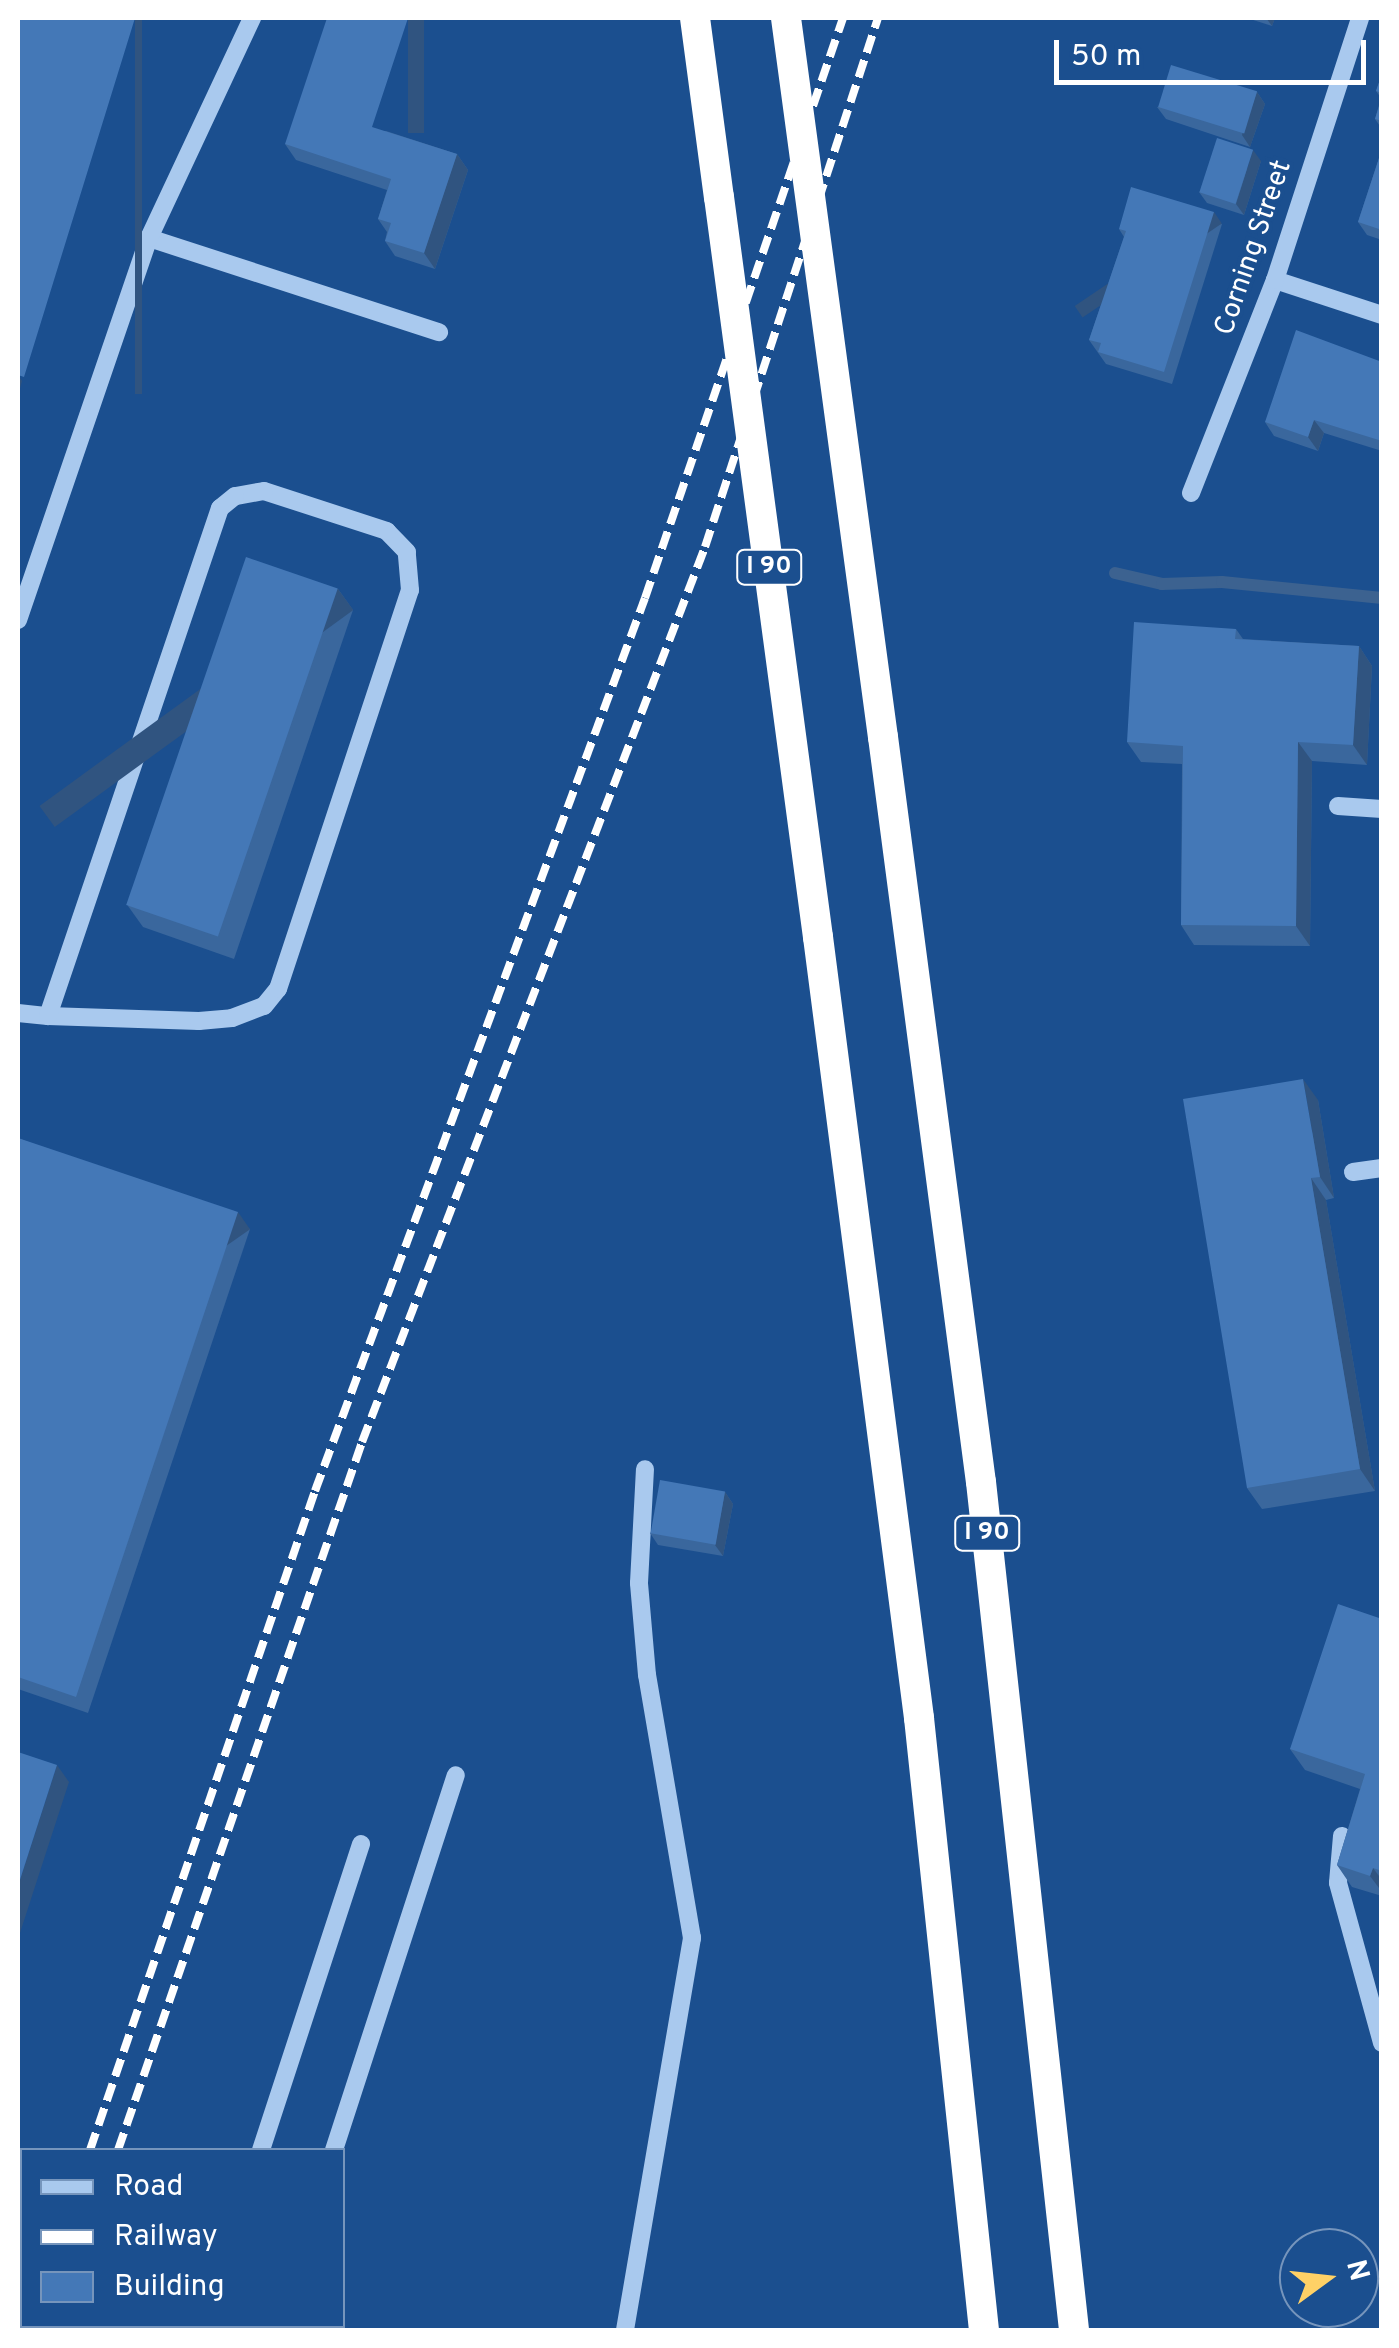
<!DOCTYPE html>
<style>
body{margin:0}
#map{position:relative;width:1399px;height:2348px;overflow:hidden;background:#1b4f8f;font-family:Overpass,sans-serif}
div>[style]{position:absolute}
.stream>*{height:12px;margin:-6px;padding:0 6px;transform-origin:6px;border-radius:6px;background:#3c6290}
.minor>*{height:18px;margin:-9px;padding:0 9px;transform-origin:9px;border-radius:9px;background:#a9c9ee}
.highway>*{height:30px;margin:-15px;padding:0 15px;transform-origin:15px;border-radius:15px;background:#fff}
.rail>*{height:8px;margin-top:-4px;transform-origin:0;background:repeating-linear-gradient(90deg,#fff 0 18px,transparent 0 26px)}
.highway-bridge>*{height:30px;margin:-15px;padding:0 15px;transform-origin:15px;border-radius:15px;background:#fff}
.wall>*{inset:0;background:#3a679d}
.shaded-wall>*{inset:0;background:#305480;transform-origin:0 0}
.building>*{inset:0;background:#4478b7;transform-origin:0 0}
span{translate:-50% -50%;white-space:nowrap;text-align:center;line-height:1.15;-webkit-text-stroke:8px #1b4f8f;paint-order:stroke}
.shield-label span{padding:2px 8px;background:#1b4f8f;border:2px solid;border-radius:8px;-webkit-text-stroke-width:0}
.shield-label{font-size:25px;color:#fff;font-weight:700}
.street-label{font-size:28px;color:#fff}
.frame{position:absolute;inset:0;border:20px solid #fff;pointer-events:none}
.legend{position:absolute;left:20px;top:2148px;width:325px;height:180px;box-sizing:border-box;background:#1b4f8f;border:2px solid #7695bc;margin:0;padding:12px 18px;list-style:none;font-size:30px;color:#fff}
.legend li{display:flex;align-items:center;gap:20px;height:50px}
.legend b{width:50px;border:2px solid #7695bc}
.north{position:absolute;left:1279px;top:2228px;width:100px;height:100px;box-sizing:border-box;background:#1b4f8f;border:2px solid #7695bc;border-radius:50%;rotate:75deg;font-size:28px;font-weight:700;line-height:40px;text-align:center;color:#fff}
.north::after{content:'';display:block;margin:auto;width:35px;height:45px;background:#ffd166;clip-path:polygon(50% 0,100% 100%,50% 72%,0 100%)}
.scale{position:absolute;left:1054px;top:40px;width:312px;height:45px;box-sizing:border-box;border:5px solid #fff;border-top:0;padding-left:12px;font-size:30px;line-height:35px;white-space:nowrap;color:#fff;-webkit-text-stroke:8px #1b4f8f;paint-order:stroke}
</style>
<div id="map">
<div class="stream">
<i style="left:1115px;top:573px;width:48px;rotate:13.2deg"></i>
<i style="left:1162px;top:584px;width:60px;rotate:-1.9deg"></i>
<i style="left:1222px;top:582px;width:161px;rotate:5.7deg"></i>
</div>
<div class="minor">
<i style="left:149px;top:238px;width:305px;rotate:18deg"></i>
<i style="left:1275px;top:280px;width:113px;rotate:18.1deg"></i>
<i style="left:1191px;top:493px;width:229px;rotate:-68.5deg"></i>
<i style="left:1275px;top:280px;width:275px;rotate:-72deg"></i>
<i style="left:18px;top:620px;width:404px;rotate:-71.1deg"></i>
<i style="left:149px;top:238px;width:243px;rotate:-64.9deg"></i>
<i style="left:1338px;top:806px;width:44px;rotate:3.9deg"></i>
<i style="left:18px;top:1013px;width:30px;rotate:6deg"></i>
<i style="left:48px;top:1016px;width:151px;rotate:1.9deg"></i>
<i style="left:199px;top:1021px;width:33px;rotate:-5deg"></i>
<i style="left:232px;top:1018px;width:34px;rotate:-21deg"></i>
<i style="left:264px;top:1006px;width:22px;rotate:-51deg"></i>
<i style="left:278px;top:989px;width:420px;rotate:-71.7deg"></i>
<i style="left:410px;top:590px;width:38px;rotate:-95deg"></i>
<i style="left:407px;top:552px;width:29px;rotate:-134deg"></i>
<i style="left:387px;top:531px;width:129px;rotate:-162deg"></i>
<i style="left:264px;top:491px;width:29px;rotate:170deg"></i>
<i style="left:235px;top:496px;width:19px;rotate:141deg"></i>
<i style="left:220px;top:508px;width:536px;rotate:108.71deg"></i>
<i style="left:1353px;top:1172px;width:29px;rotate:-8deg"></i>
<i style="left:1342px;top:1836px;width:47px;rotate:94.9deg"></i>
<i style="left:1338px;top:1883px;width:166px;rotate:74.6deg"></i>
<i style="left:261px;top:2150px;width:322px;rotate:-71.9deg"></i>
<i style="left:334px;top:2150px;width:394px;rotate:-72deg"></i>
<i style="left:202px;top:2330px;width:4px;rotate:-63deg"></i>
<i style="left:276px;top:2330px;width:4px;rotate:-63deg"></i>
<i style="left:625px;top:2330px;width:398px;rotate:-80.3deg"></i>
<i style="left:692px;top:1938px;width:267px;rotate:-99.7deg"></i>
<i style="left:647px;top:1675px;width:92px;rotate:-95deg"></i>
<i style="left:639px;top:1583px;width:114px;rotate:-87deg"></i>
</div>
<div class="highway">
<i style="left:695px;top:18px;width:181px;rotate:82.4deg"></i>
<i style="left:883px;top:737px;width:751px;rotate:82.51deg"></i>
<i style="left:981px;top:1482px;width:853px;rotate:83.74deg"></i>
<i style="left:818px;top:937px;width:788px;rotate:82.63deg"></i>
<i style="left:919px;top:1718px;width:615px;rotate:83.94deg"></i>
</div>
<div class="rail">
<i style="left:90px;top:2150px;width:696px;rotate:-71.15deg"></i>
<i style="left:315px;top:1491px;width:952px;rotate:-69.72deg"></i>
<i style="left:645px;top:598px;width:613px;rotate:-71.15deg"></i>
<i style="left:118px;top:2150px;width:749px;rotate:-70.98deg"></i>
<i style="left:362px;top:1442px;width:958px;rotate:-69.03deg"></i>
<i style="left:705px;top:547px;width:557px;rotate:-71.89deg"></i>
<i style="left:30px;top:2330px;width:4px;rotate:-63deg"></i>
<i style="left:58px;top:2330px;width:4px;rotate:-63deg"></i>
</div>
<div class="highway-bridge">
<i style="left:786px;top:18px;width:726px;rotate:82.32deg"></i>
<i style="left:719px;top:197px;width:747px;rotate:82.38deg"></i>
</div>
<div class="wall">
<i style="clip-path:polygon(1247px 18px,1275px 18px,1272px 26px)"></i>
<i style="clip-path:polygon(1382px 74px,1382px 129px,1375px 119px,1381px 98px,1376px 91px)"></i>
<i style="clip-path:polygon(1257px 92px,1265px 104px,1250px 147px,1166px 119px,1157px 107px)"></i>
<i style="clip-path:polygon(386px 131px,457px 154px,468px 170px,435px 269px,395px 256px,385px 241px,387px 232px,378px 219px,387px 190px,296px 160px,285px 144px)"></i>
<i style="clip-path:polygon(1382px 149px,1382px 240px,1367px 235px,1358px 222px)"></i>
<i style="clip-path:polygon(1261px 161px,1244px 215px,1207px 203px,1199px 192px)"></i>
<i style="clip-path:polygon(1222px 224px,1172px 384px,1106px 364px,1089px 340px,1124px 237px,1119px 229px)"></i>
<i style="clip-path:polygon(1382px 362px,1382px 451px,1324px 433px,1318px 451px,1274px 436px,1265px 422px)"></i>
<i style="clip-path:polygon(338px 589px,353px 610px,234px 959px,143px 927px,128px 906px)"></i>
<i style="clip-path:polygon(1236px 629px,1243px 639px,1359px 646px,1372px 666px,1367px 765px,1312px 761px,1310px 946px,1194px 945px,1181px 925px,1182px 764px,1141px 762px,1127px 742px)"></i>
<i style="clip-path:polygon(1318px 1100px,1334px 1198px,1326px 1200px,1375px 1491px,1262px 1509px,1247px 1488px)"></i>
<i style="clip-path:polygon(18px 1138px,250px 1229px,88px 1713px,18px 1689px)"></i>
<i style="clip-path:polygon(725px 1492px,733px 1504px,723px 1556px,658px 1545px,650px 1533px)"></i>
<i style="clip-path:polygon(1382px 1619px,1382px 1896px,1352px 1887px,1337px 1865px,1360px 1789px,1305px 1770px,1290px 1749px)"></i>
</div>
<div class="shaded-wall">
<i style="left:135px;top:18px;width:7px;height:376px"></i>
<i style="left:408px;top:18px;width:16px;height:115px"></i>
<i style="clip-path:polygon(1266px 18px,1275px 18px,1272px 26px)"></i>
<i style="clip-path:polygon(1257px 92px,1265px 104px,1250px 147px,1242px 135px)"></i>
<i style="clip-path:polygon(1253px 150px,1261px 161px,1244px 215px,1236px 204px)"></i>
<i style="clip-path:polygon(457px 154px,468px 170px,435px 269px,424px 253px)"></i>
<i style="left:1214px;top:212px;width:14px;height:168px;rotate:56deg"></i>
<i style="clip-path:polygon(18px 375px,22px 381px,18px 396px)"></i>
<i style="clip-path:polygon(1314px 420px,1324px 433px,1318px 451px,1308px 437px)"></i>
<i style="left:338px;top:589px;width:26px;height:369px;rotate:54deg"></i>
<i style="clip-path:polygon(1359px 646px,1372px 666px,1367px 765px,1353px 745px)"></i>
<i style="clip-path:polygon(1298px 742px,1312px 761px,1310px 946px,1296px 926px)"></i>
<i style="clip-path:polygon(1303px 1079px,1318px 1100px,1334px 1198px,1320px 1177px)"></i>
<i style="clip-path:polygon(1311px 1178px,1326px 1200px,1375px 1491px,1360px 1469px)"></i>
<i style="left:238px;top:1212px;width:21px;height:511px;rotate:55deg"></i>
<i style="clip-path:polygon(725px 1492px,733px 1504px,723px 1556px,715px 1545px)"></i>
<i style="clip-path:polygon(57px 1765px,69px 1782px,18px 1939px,18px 1886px)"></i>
<i style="clip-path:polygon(1373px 1868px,1382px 1880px,1382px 1892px,1370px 1876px)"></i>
</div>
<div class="building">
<i style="clip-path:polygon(18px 18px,135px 18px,24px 377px,18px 375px,18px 377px)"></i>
<i style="clip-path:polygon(327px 18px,408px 18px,372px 127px,457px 154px,424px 253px,385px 241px,391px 223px,378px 219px,391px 179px,285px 144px)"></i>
<i style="left:1171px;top:65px;width:90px;height:44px;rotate:17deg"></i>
<i style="clip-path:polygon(1382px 74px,1382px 93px,1376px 91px)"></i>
<i style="clip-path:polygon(1382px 97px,1382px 121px,1375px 119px)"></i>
<i style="left:1217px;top:138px;width:38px;height:57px;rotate:18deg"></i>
<i style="clip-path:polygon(1382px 149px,1382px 230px,1358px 222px)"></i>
<i style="clip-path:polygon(1131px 187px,1214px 212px,1164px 372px,1098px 352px,1101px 343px,1089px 340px,1126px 231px,1119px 229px)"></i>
<i style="clip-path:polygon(1296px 330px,1382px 362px,1382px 441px,1314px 420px,1308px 437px,1265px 422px)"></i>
<i style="left:246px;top:557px;width:97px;height:368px;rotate:19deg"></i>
<i style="clip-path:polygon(1134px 622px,1236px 629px,1235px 639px,1359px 646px,1353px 745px,1298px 742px,1296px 926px,1181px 925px,1183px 746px,1127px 742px)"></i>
<i style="clip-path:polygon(1303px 1079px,1320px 1177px,1311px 1178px,1360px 1469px,1247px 1488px,1183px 1099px)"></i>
<i style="clip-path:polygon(18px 1138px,238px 1212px,76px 1697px,18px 1677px)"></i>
<i style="left:660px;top:1480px;width:66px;height:54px;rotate:10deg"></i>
<i style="clip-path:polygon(1338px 1604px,1382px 1619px,1382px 1871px,1373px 1868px,1370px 1876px,1337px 1865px,1365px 1774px,1290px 1749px)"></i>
<i style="clip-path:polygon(18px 1752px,57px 1765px,18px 1886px)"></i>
</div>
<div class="shield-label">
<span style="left:769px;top:567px">I 90</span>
<span style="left:987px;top:1533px">I 90</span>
</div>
<div class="street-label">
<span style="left:1254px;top:248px;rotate:-71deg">Corning Street</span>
</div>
<div class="frame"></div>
<ul class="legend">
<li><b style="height:12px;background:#a9c9ee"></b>Road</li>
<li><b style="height:12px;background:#fff"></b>Railway</li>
<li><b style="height:28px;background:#4478b7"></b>Building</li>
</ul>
<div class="north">N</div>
<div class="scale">50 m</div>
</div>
